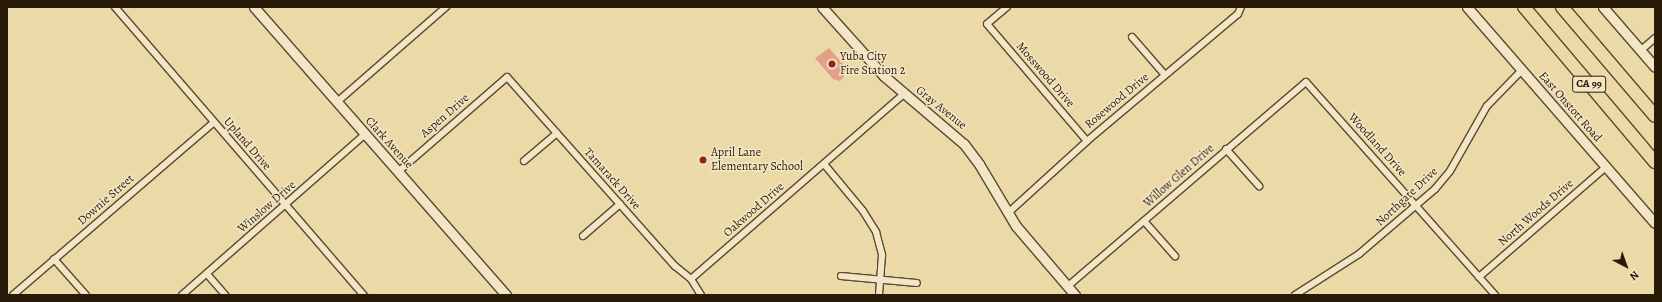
<!DOCTYPE html>
<style>
body{margin:0}
#map{position:relative;width:1662px;height:302px;overflow:hidden;background:#ecd9a8;font-family:Alegreya,serif}
div>[style]{position:absolute}
.building>*{inset:0;background:#e3a089}
.roads{filter:drop-shadow(1px 0 #594a30) drop-shadow(-1px 0 #594a30) drop-shadow(0 1px #594a30) drop-shadow(0 -1px #594a30)}
.street>*{height:6px;margin:-3px;padding:0 3px;transform-origin:3px;border-radius:3px;background:#f3e6c6}
.secondary>*{height:9px;margin:-4.5px;padding:0 4.5px;transform-origin:4.5px;border-radius:4.5px;background:#f3e6c6}
.highway>*{height:12px;margin:-6px;padding:0 6px;transform-origin:6px;border-radius:6px;background:#ecd9a8}
.dots>*{width:11px;height:11px;translate:-50% -50%;box-sizing:border-box;border:2px solid #f3e6c6;border-radius:50%}
span{translate:-50% -50%;white-space:nowrap;text-align:center;line-height:1.15;-webkit-text-stroke:3px #f3e6c6;paint-order:stroke}
.shield-label span{padding:1px 3px;background:#f3e6c6;border:1px solid;border-radius:3px;-webkit-text-stroke-width:0}
.shield-label{font-size:11px;color:#281b08;font-weight:700}
.poi-label{font-size:12px;color:#281b08}
.left{translate:0 -50%;text-align:left}
.street-label{font-size:12px;color:#281b08}
.frame{position:absolute;inset:0;border:8px solid #281b08;pointer-events:none}
.north{position:absolute;left:1606px;top:246px;width:40px;height:40px;-webkit-text-stroke:3px #f3e6c6;paint-order:stroke;rotate:139deg;font-size:11px;font-weight:700;line-height:16px;text-align:center;color:#281b08}
.north::after{content:'';display:block;margin:auto;width:14px;height:18px;background:#281b08;clip-path:polygon(50% 0,100% 100%,50% 72%,0 100%)}
</style>
<div id="map">
<div class="building">
<i style="clip-path:polygon(829px 48px,849px 71px,840px 81px,833px 79px,815px 58px)"></i>
</div>
<div class="roads">
<div class="street">
<i style="left:115px;top:7px;width:381px;rotate:49.2deg"></i>
<i style="left:1007px;top:7px;width:26px;rotate:140deg"></i>
<i style="left:987px;top:24px;width:154px;rotate:49.5deg"></i>
<i style="left:1132px;top:37px;width:50px;rotate:49deg"></i>
<i style="left:1640px;top:51px;width:20px;rotate:-41deg"></i>
<i style="left:337px;top:102px;width:145px;rotate:-41.1deg"></i>
<i style="left:1226px;top:149px;width:50px;rotate:48.3deg"></i>
<i style="left:524px;top:161px;width:43px;rotate:-40.3deg"></i>
<i style="left:824px;top:164px;width:61px;rotate:50.3deg"></i>
<i style="left:863px;top:211px;width:25px;rotate:58deg"></i>
<i style="left:876px;top:232px;width:24px;rotate:75deg"></i>
<i style="left:882px;top:255px;width:40px;rotate:94.3deg"></i>
<i style="left:399px;top:171px;width:143px;rotate:-41deg"></i>
<i style="left:507px;top:77px;width:253px;rotate:48.4deg"></i>
<i style="left:675px;top:266px;width:21px;rotate:39deg"></i>
<i style="left:691px;top:279px;width:19px;rotate:58deg"></i>
<i style="left:1008px;top:213px;width:107px;rotate:-42.3deg"></i>
<i style="left:1087px;top:141px;width:197px;rotate:-40.1deg"></i>
<i style="left:1238px;top:14px;width:8px;rotate:-67deg"></i>
<i style="left:1144px;top:221px;width:47px;rotate:48.5deg"></i>
<i style="left:583px;top:236px;width:49px;rotate:-40.9deg"></i>
<i style="left:54px;top:259px;width:48px;rotate:48.4deg"></i>
<i style="left:207px;top:274px;width:28px;rotate:49deg"></i>
<i style="left:841px;top:276px;width:76px;rotate:5.3deg"></i>
<i style="left:1479px;top:277px;width:169px;rotate:-40.9deg"></i>
<i style="left:691px;top:279px;width:282px;rotate:-41deg"></i>
<i style="left:1068px;top:286px;width:313px;rotate:-40.6deg"></i>
<i style="left:1306px;top:82px;width:285px;rotate:48.4deg"></i>
<i style="left:13px;top:295px;width:265px;rotate:-40.7deg"></i>
<i style="left:182px;top:295px;width:244px;rotate:-41.3deg"></i>
<i style="left:1295px;top:295px;width:76px;rotate:-32.6deg"></i>
<i style="left:1359px;top:254px;width:100px;rotate:-40.5deg"></i>
<i style="left:1435px;top:189px;width:23px;rotate:-50deg"></i>
<i style="left:1450px;top:171px;width:75px;rotate:-60.4deg"></i>
<i style="left:1487px;top:106px;width:50px;rotate:-45.8deg"></i>
</div>
<div class="secondary">
<i style="left:254px;top:7px;width:383px;rotate:48.8deg"></i>
<i style="left:822px;top:7px;width:93px;rotate:48.1deg"></i>
<i style="left:884px;top:76px;width:105px;rotate:40.4deg"></i>
<i style="left:964px;top:144px;width:25px;rotate:53deg"></i>
<i style="left:979px;top:164px;width:72px;rotate:59.2deg"></i>
<i style="left:1016px;top:226px;width:91px;rotate:49.5deg"></i>
<i style="left:1467px;top:7px;width:286px;rotate:49deg"></i>
<i style="left:1603px;top:7px;width:79px;rotate:49.1deg"></i>
</div>
<div class="highway">
<i style="left:1524px;top:7px;width:203px;rotate:49.8deg"></i>
<i style="left:1562px;top:7px;width:143px;rotate:49.5deg"></i>
</div>
</div>
<div class="dots">
<i style="left:832px;top:64px;background:#8f2418"></i>
<i style="left:703px;top:160px;background:#8f2418"></i>
</div>
<div class="shield-label">
<span style="left:1589px;top:84px">CA 99</span>
</div>
<div class="poi-label">
<span class="left" style="left:840px;top:64px">Yuba City<br>Fire Station 2</span>
<span class="left" style="left:711px;top:160px">April Lane<br>Elementary School</span>
</div>
<div class="street-label">
<span style="left:1045px;top:75px;rotate:49deg">Mosswood Drive</span>
<span style="left:1117px;top:101px;rotate:-40deg">Rosewood Drive</span>
<span style="left:1570px;top:107px;rotate:49deg">East Onstott Road</span>
<span style="left:941px;top:108px;rotate:39deg">Gray Avenue</span>
<span style="left:445px;top:116px;rotate:-41deg">Aspen Drive</span>
<span style="left:389px;top:143px;rotate:48deg">Clark Avenue</span>
<span style="left:247px;top:144px;rotate:49deg">Upland Drive</span>
<span style="left:1377px;top:145px;rotate:48deg">Woodland Drive</span>
<span style="left:1179px;top:176px;rotate:-41deg">Willow Glen Drive</span>
<span style="left:612px;top:179px;rotate:48deg">Tamarack Drive</span>
<span style="left:1407px;top:197px;rotate:-43deg">Northgate Drive</span>
<span style="left:106px;top:200px;rotate:-41deg">Downie Street</span>
<span style="left:267px;top:207px;rotate:-41deg">Winslow Drive</span>
<span style="left:754px;top:210px;rotate:-41deg">Oakwood Drive</span>
<span style="left:1536px;top:213px;rotate:-41deg">North Woods Drive</span>
</div>
<div class="frame"></div>
<div class="north">N</div>
</div>
